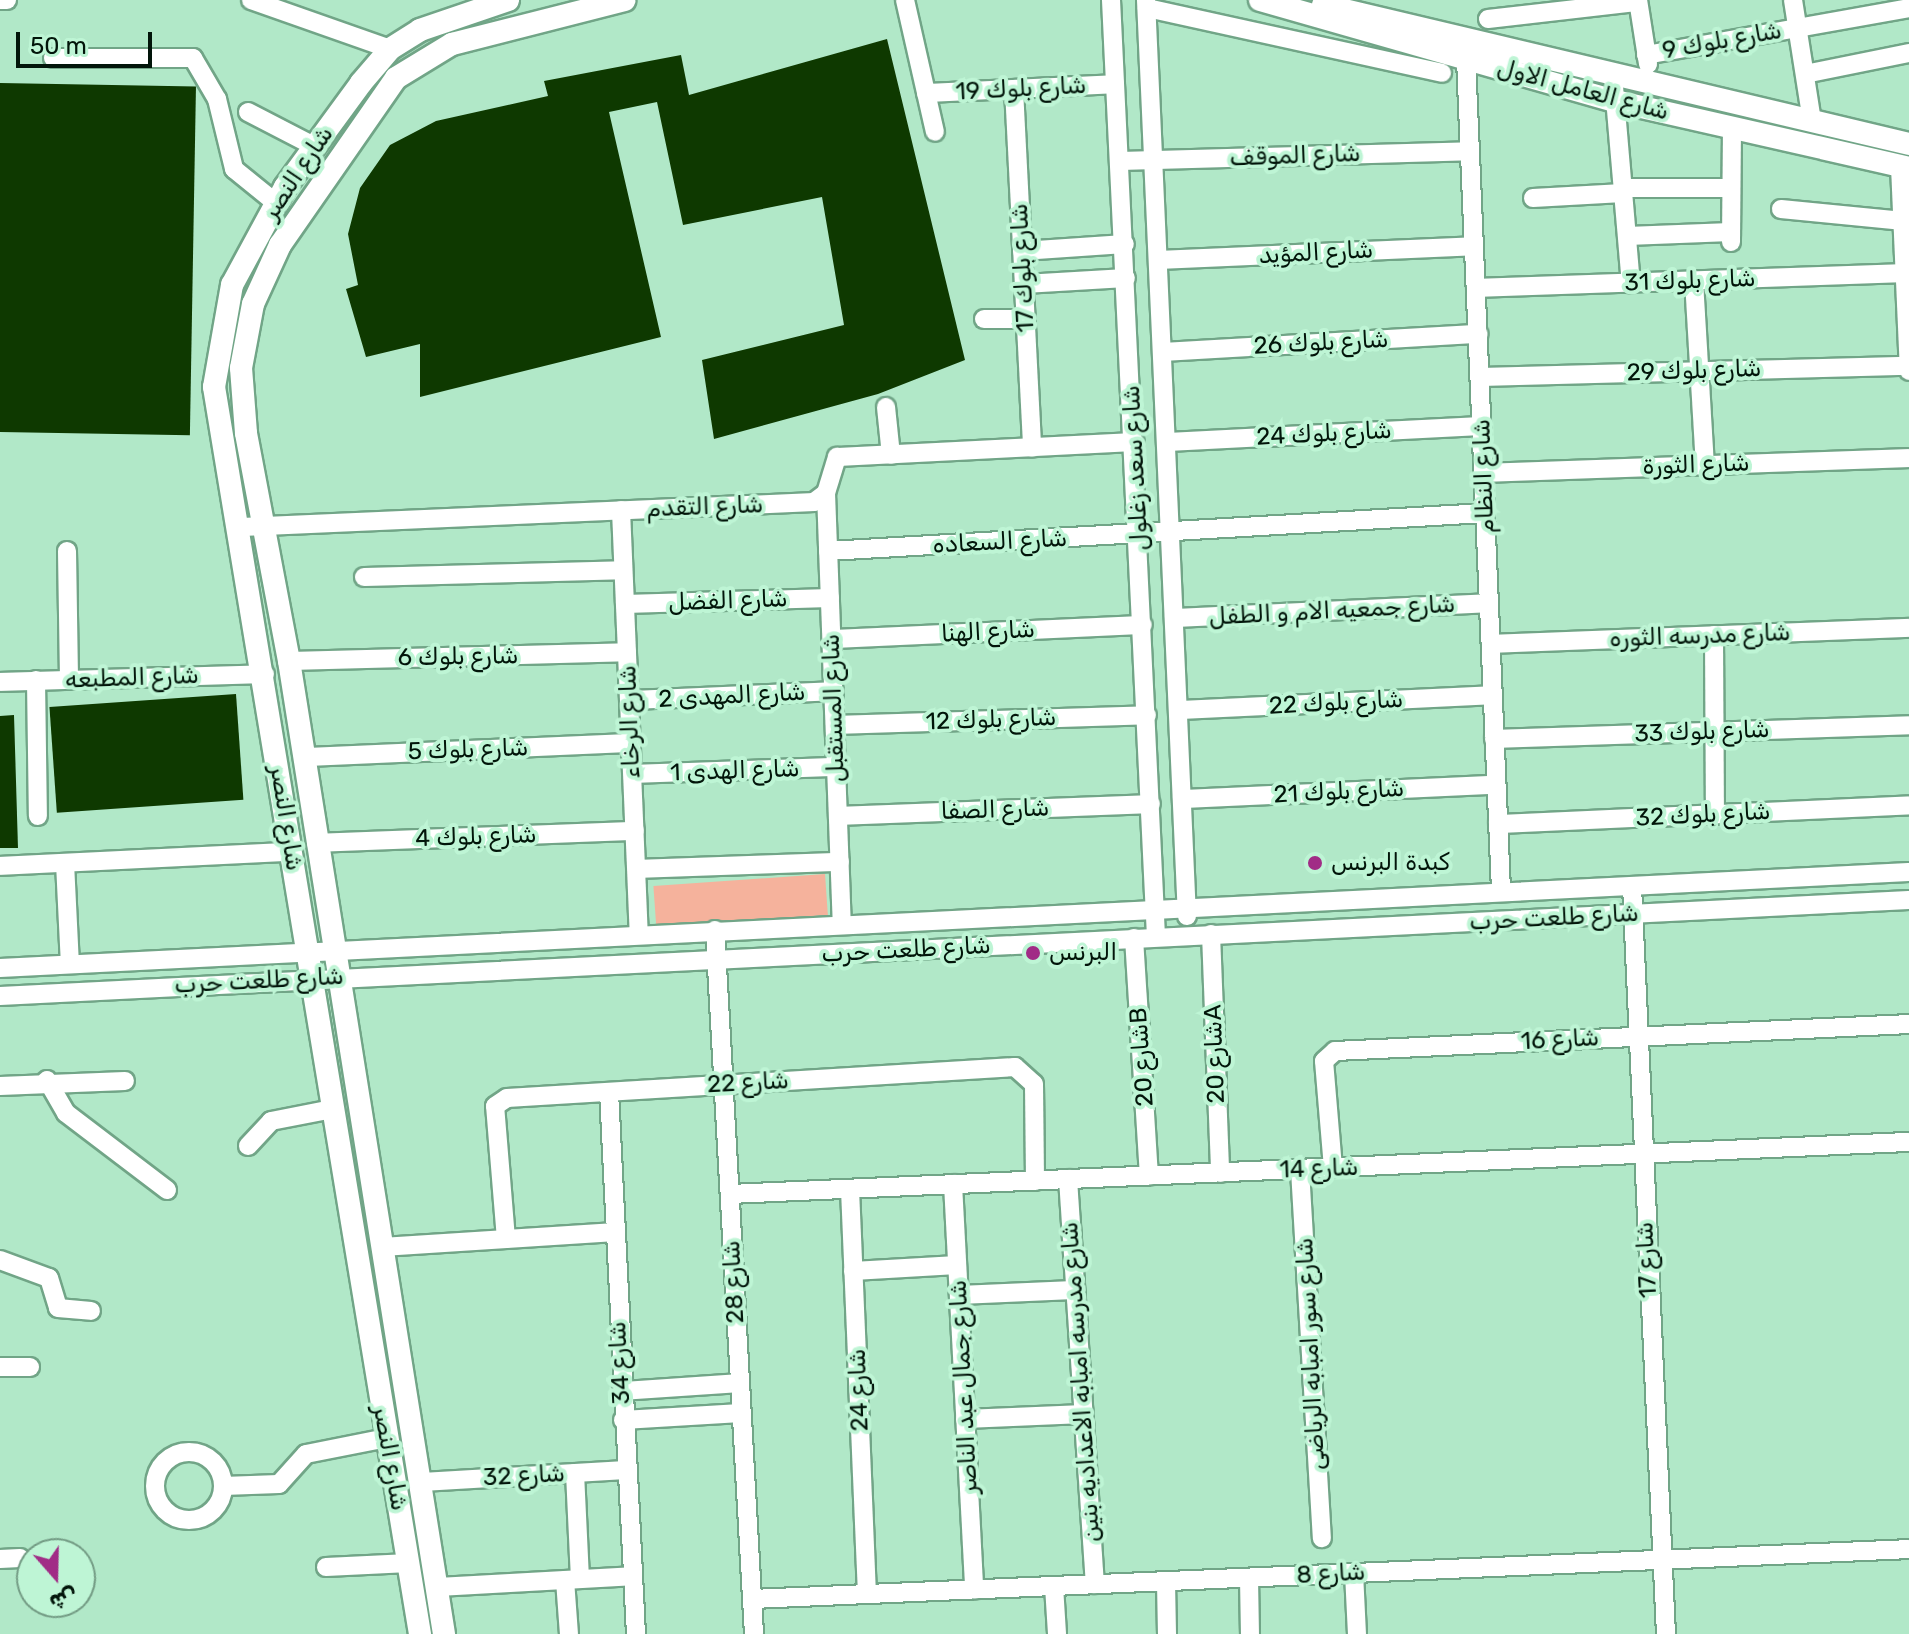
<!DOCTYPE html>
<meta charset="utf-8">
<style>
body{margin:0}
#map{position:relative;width:1909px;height:1634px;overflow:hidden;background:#b1e8c8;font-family:Rubik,Vazirmatn,sans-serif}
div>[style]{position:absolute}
.green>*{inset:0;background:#f5b29c;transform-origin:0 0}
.building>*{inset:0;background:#0e3900;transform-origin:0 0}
.roads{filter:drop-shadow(2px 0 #71a587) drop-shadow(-2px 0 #71a587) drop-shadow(0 2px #71a587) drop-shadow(0 -2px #71a587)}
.minor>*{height:18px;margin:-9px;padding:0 9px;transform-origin:9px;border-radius:9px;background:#fff}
.minor>.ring{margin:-9px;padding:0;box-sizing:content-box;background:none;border:18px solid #fff;border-radius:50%}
.major>*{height:22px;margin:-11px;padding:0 11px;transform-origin:11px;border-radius:11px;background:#fff}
.dots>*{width:22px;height:22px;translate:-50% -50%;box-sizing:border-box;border:4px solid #bef5d5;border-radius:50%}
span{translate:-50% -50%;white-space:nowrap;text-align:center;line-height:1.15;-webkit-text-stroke:8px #bef5d5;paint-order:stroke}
.street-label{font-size:24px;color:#02150a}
.poi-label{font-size:24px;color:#02150a}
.left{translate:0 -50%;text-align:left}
.north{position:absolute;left:16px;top:1538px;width:80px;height:80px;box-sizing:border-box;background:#bef5d5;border:2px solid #739b84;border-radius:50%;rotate:160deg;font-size:22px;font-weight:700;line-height:32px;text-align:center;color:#02150a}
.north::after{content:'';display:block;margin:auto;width:28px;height:36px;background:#a12c86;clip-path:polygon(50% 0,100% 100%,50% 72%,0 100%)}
.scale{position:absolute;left:16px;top:32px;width:136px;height:36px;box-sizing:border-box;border:4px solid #02150a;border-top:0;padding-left:10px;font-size:24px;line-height:28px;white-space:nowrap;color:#02150a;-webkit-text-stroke:6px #bef5d5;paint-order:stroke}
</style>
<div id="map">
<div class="green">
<i style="left:825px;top:874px;width:41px;height:172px;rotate:86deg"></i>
</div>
<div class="building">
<i style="clip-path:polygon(887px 39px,965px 360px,878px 394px,714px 439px,702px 360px,844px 325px,822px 197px,683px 225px,657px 102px,609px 112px,661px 337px,420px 397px,420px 344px,366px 357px,346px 289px,358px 285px,348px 234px,360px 188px,390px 145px,436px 121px,548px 96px,544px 81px,681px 55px,689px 95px)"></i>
<i style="left:0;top:83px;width:196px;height:349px;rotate:1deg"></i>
<i style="left:236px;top:694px;width:106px;height:187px;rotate:86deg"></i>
<i style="clip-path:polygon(14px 715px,18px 848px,0 848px,0 716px)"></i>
</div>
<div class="roads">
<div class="minor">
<i style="left:0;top:0;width:7px"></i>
<i style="left:251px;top:0;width:147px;rotate:19.4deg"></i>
<i style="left:905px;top:0;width:135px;rotate:77.2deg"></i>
<i style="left:1111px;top:0;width:938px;rotate:87.25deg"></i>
<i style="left:1146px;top:0;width:917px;rotate:87.44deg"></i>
<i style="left:1638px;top:0;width:65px;rotate:81.1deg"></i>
<i style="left:1793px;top:0;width:123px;rotate:81.1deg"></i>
<i style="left:1147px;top:8px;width:302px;rotate:12.4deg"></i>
<i style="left:1488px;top:19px;width:151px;rotate:-6.5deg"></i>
<i style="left:1646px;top:55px;width:267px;rotate:-10.1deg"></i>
<i style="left:53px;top:58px;width:140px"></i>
<i style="left:193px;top:58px;width:48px;rotate:59.7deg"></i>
<i style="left:217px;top:99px;width:72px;rotate:76.3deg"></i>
<i style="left:234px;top:169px;width:54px;rotate:39deg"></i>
<i style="left:1466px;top:59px;width:834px;rotate:87.59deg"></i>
<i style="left:1805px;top:74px;width:106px;rotate:-11.4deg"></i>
<i style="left:1613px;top:75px;width:209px;rotate:85.1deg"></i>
<i style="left:1014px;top:89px;width:359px;rotate:87.1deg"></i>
<i style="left:926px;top:93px;width:189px;rotate:-2.7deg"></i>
<i style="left:248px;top:112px;width:74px;rotate:27.3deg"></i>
<i style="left:1120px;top:161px;width:350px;rotate:-1.6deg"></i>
<i style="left:1900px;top:166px;width:205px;rotate:87.5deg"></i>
<i style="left:1623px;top:188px;width:108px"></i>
<i style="left:1533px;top:198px;width:90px;rotate:-3.2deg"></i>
<i style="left:1781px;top:209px;width:123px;rotate:5.6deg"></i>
<i style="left:1627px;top:236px;width:104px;rotate:-2.2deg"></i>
<i style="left:1731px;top:242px;width:115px;rotate:-89.5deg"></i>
<i style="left:1022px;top:251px;width:103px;rotate:-3.9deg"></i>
<i style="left:1158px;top:260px;width:316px;rotate:-2.5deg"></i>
<i style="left:1694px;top:281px;width:184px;rotate:86.6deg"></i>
<i style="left:1024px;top:284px;width:102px;rotate:-3.4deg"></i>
<i style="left:1476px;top:288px;width:429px;rotate:-2deg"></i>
<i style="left:984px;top:319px;width:42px"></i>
<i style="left:1163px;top:352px;width:316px;rotate:-3.3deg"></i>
<i style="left:1480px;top:377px;width:429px;rotate:-1.5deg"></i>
<i style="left:886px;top:407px;width:48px;rotate:84.1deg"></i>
<i style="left:1167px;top:442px;width:315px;rotate:-2.9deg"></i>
<i style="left:1484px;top:473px;width:425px;rotate:-2deg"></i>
<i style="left:826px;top:493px;width:430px;rotate:87.9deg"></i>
<i style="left:621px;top:510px;width:423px;rotate:87.6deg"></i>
<i style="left:242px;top:527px;width:573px;rotate:-2.5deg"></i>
<i style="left:814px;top:502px;width:15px;rotate:-37deg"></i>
<i style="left:826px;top:493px;width:38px;rotate:-73deg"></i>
<i style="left:837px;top:457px;width:298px;rotate:-2.9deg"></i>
<i style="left:67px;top:551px;width:128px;rotate:89.1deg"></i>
<i style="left:828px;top:551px;width:658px;rotate:-3.31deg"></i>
<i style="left:364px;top:577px;width:259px;rotate:-1.5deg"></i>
<i style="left:625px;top:604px;width:205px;rotate:-1.7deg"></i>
<i style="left:1174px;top:618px;width:315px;rotate:-2.7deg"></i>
<i style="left:1714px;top:635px;width:180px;rotate:89.7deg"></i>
<i style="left:832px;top:639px;width:311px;rotate:-2.6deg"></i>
<i style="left:1491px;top:644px;width:418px;rotate:-2.2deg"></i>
<i style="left:289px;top:661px;width:338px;rotate:-1.5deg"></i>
<i style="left:36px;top:680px;width:136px;rotate:89.2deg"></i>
<i style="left:0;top:682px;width:265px;rotate:-1.7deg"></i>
<i style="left:630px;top:700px;width:204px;rotate:-2.5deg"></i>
<i style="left:1179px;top:710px;width:314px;rotate:-2.7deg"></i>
<i style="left:835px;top:725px;width:312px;rotate:-1.8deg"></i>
<i style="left:1494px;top:739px;width:415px;rotate:-1.9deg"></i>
<i style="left:305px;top:757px;width:326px;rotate:-2.5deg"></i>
<i style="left:633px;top:774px;width:204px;rotate:-2deg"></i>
<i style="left:1182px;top:799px;width:314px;rotate:-2.6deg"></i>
<i style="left:839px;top:816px;width:312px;rotate:-2.2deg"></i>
<i style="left:1498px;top:824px;width:411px;rotate:-2.6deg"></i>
<i style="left:316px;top:843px;width:319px;rotate:-2.2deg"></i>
<i style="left:65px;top:863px;width:101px;rotate:87.2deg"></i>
<i style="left:0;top:866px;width:291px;rotate:-2.8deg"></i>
<i style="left:637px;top:869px;width:203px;rotate:-2deg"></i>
<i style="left:1632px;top:886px;width:749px;rotate:87.4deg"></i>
<i style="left:715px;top:930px;width:705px;rotate:86.83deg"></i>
<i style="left:1211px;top:934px;width:239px;rotate:87.8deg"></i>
<i style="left:1134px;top:938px;width:238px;rotate:86.4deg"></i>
<i style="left:0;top:968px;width:1911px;rotate:-2.88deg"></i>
<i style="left:0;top:996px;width:1911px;rotate:-2.88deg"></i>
<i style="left:47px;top:1080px;width:38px;rotate:60deg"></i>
<i style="left:66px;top:1113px;width:127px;rotate:37.3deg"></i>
<i style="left:0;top:1086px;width:125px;rotate:-2.3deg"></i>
<i style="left:609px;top:1092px;width:543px;rotate:87.15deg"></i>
<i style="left:248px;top:1146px;width:34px;rotate:-47deg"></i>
<i style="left:271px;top:1121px;width:62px;rotate:-11.1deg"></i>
<i style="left:1333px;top:1168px;width:107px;rotate:-94.8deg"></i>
<i style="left:1324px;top:1061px;width:15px;rotate:-42deg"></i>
<i style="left:1335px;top:1051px;width:575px;rotate:-2.69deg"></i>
<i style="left:1300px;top:1170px;width:369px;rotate:86.6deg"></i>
<i style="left:1068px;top:1179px;width:406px;rotate:86.2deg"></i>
<i style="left:953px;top:1184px;width:406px;rotate:87deg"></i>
<i style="left:850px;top:1189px;width:403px;rotate:87.6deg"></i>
<i style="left:730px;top:1194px;width:1180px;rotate:-2.53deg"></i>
<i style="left:506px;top:1239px;width:133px;rotate:-94.7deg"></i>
<i style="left:495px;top:1106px;width:14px;rotate:-34deg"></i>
<i style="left:507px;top:1098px;width:509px;rotate:-3.49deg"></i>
<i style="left:1015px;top:1067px;width:25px;rotate:42deg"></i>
<i style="left:1034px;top:1084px;width:97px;rotate:89.4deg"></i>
<i style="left:383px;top:1247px;width:232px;rotate:-3.7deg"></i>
<i style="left:0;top:1260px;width:52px;rotate:20.2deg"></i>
<i style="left:49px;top:1278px;width:31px;rotate:73deg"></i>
<i style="left:58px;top:1308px;width:33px;rotate:5deg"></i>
<i style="left:853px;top:1271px;width:104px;rotate:-3.3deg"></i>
<i style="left:959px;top:1295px;width:115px;rotate:-2.5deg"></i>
<i style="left:0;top:1367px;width:30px"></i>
<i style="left:622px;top:1391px;width:117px;rotate:-3.9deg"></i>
<i style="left:965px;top:1419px;width:119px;rotate:-2.4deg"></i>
<i style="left:623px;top:1420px;width:118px;rotate:-3.4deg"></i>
<i class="ring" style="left:155px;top:1452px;width:50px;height:50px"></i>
<i style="left:575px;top:1473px;width:106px;rotate:87.3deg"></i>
<i style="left:422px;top:1482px;width:204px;rotate:-3.4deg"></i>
<i style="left:223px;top:1486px;width:56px;rotate:-2deg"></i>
<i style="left:279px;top:1484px;width:40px;rotate:-48deg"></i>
<i style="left:306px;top:1454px;width:83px;rotate:-11.2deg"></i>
<i style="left:0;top:1559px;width:20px;rotate:-3deg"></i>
<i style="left:326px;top:1567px;width:83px;rotate:-2.8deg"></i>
<i style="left:1354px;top:1573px;width:61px;rotate:87.2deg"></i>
<i style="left:1249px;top:1578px;width:56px;rotate:89deg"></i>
<i style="left:565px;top:1580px;width:54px;rotate:85.8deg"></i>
<i style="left:1166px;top:1582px;width:52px;rotate:88.9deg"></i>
<i style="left:1054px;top:1586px;width:48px;rotate:86.4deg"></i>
<i style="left:438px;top:1587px;width:194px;rotate:-3.2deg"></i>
<i style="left:752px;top:1599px;width:1158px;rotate:-2.47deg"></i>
</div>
<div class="major">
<i style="left:1260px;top:0;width:369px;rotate:15.9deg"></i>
<i style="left:1615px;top:101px;width:302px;rotate:12.8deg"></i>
<i style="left:1323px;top:5px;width:602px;rotate:13.34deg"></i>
<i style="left:420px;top:1634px;width:1264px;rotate:-99.38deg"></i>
<i style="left:214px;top:387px;width:104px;rotate:-80deg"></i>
<i style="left:232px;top:285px;width:111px;rotate:-61.6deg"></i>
<i style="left:285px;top:187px;width:129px;rotate:-53.8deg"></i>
<i style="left:361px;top:83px;width:45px;rotate:-49.5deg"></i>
<i style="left:390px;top:49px;width:36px;rotate:-32deg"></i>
<i style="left:420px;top:30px;width:93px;rotate:-18.8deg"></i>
<i style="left:444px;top:1634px;width:985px;rotate:-99.05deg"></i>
<i style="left:289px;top:661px;width:232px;rotate:-100.7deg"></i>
<i style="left:246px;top:433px;width:65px;rotate:-94.4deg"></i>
<i style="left:241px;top:368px;width:65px;rotate:-79.4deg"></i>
<i style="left:253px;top:304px;width:65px;rotate:-65.4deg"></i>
<i style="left:280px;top:245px;width:203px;rotate:-55.2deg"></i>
<i style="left:396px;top:78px;width:66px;rotate:-31.3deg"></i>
<i style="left:452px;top:44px;width:178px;rotate:-14.3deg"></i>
</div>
</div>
<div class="dots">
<i style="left:1315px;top:863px;background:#a12c86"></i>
<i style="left:1033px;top:953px;background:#a12c86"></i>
</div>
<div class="street-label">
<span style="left:1722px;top:41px;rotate:-10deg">شارع بلوك 9</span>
<span style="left:1021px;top:89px;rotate:-3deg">شارع بلوك 19</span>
<span style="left:1583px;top:90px;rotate:15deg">شارع العامل الاول</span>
<span style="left:1295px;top:156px;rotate:-2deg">شارع الموقف</span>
<span style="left:298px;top:173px;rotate:-56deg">شارع النصر</span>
<span style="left:1316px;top:253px;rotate:-3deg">شارع المؤيد</span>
<span style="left:1023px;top:268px;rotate:-93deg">شارع بلوك 17</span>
<span style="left:1690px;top:281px;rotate:-2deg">شارع بلوك 31</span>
<span style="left:1321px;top:343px;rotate:-3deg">شارع بلوك 26</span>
<span style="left:1694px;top:371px;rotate:-2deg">شارع بلوك 29</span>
<span style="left:1324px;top:434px;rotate:-3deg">شارع بلوك 24</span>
<span style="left:1696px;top:465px;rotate:-2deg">شارع الثورة</span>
<span style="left:1136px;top:468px;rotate:-93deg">شارع سعد زغلول</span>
<span style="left:1484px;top:476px;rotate:-92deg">شارع النظام</span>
<span style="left:705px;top:507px;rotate:-2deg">شارع التقدم</span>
<span style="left:1000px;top:542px;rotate:-3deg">شارع السعاده</span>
<span style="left:728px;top:601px;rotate:-2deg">شارع الفضل</span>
<span style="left:1332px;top:611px;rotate:-3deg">شارع جمعيه الام و الطفل</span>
<span style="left:988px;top:632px;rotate:-3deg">شارع الهنا</span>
<span style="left:1700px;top:636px;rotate:-2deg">شارع مدرسه الثوره</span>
<span style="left:458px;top:657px;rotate:-1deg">شارع بلوك 6</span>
<span style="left:132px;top:678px;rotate:-2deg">شارع المطبعه</span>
<span style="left:732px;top:696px;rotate:-3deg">شارع المهدى 2</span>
<span style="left:1336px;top:703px;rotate:-3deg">شارع بلوك 22</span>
<span style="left:834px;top:708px;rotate:-92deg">شارع المستقبل</span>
<span style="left:991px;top:720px;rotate:-2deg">شارع بلوك 12</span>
<span style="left:630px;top:722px;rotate:-92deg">شارع الرخاء</span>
<span style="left:1702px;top:732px;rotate:-2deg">شارع بلوك 33</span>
<span style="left:468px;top:750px;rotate:-2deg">شارع بلوك 5</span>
<span style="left:735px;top:771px;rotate:-2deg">شارع الهدى 1</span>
<span style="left:1339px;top:792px;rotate:-3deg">شارع بلوك 21</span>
<span style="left:995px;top:810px;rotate:-2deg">شارع الصفا</span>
<span style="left:1703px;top:815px;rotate:-3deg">شارع بلوك 32</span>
<span style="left:286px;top:818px;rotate:81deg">شارع النصر</span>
<span style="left:476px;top:837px;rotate:-2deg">شارع بلوك 4</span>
<span style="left:1554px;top:918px;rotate:-3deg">شارع طلعت حرب</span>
<span style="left:906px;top:950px;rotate:-3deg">شارع طلعت حرب</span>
<span style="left:259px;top:981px;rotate:-3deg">شارع طلعت حرب</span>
<span style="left:1560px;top:1040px;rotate:-3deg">شارع 16</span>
<span style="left:1215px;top:1054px;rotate:-92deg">شارع 20A</span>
<span style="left:1142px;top:1057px;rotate:-94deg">شارع 20B</span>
<span style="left:748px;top:1083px;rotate:-3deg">شارع 22</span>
<span style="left:1319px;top:1169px;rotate:-2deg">شارع 14</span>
<span style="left:1647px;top:1260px;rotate:-93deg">شارع 17</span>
<span style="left:734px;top:1282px;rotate:-93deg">شارع 28</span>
<span style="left:1311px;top:1354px;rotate:-93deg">شارع سور امبابه الرياضى</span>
<span style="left:620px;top:1363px;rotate:-93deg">شارع 34</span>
<span style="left:1081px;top:1382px;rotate:-94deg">شارع مدرسه امبابه الاعداديه بنين</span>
<span style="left:964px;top:1387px;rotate:-93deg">شارع جمال عبد الناصر</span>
<span style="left:859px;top:1390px;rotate:-92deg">شارع 24</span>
<span style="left:390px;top:1458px;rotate:80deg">شارع النصر</span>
<span style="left:524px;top:1476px;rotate:-3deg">شارع 32</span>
<span style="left:1331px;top:1574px;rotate:-3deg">شارع 8</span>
</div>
<div class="poi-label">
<span class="left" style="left:1331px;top:863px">كبدة البرنس</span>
<span class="left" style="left:1049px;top:953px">البرنس</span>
</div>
<div class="north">ش</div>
<div class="scale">50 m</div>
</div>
